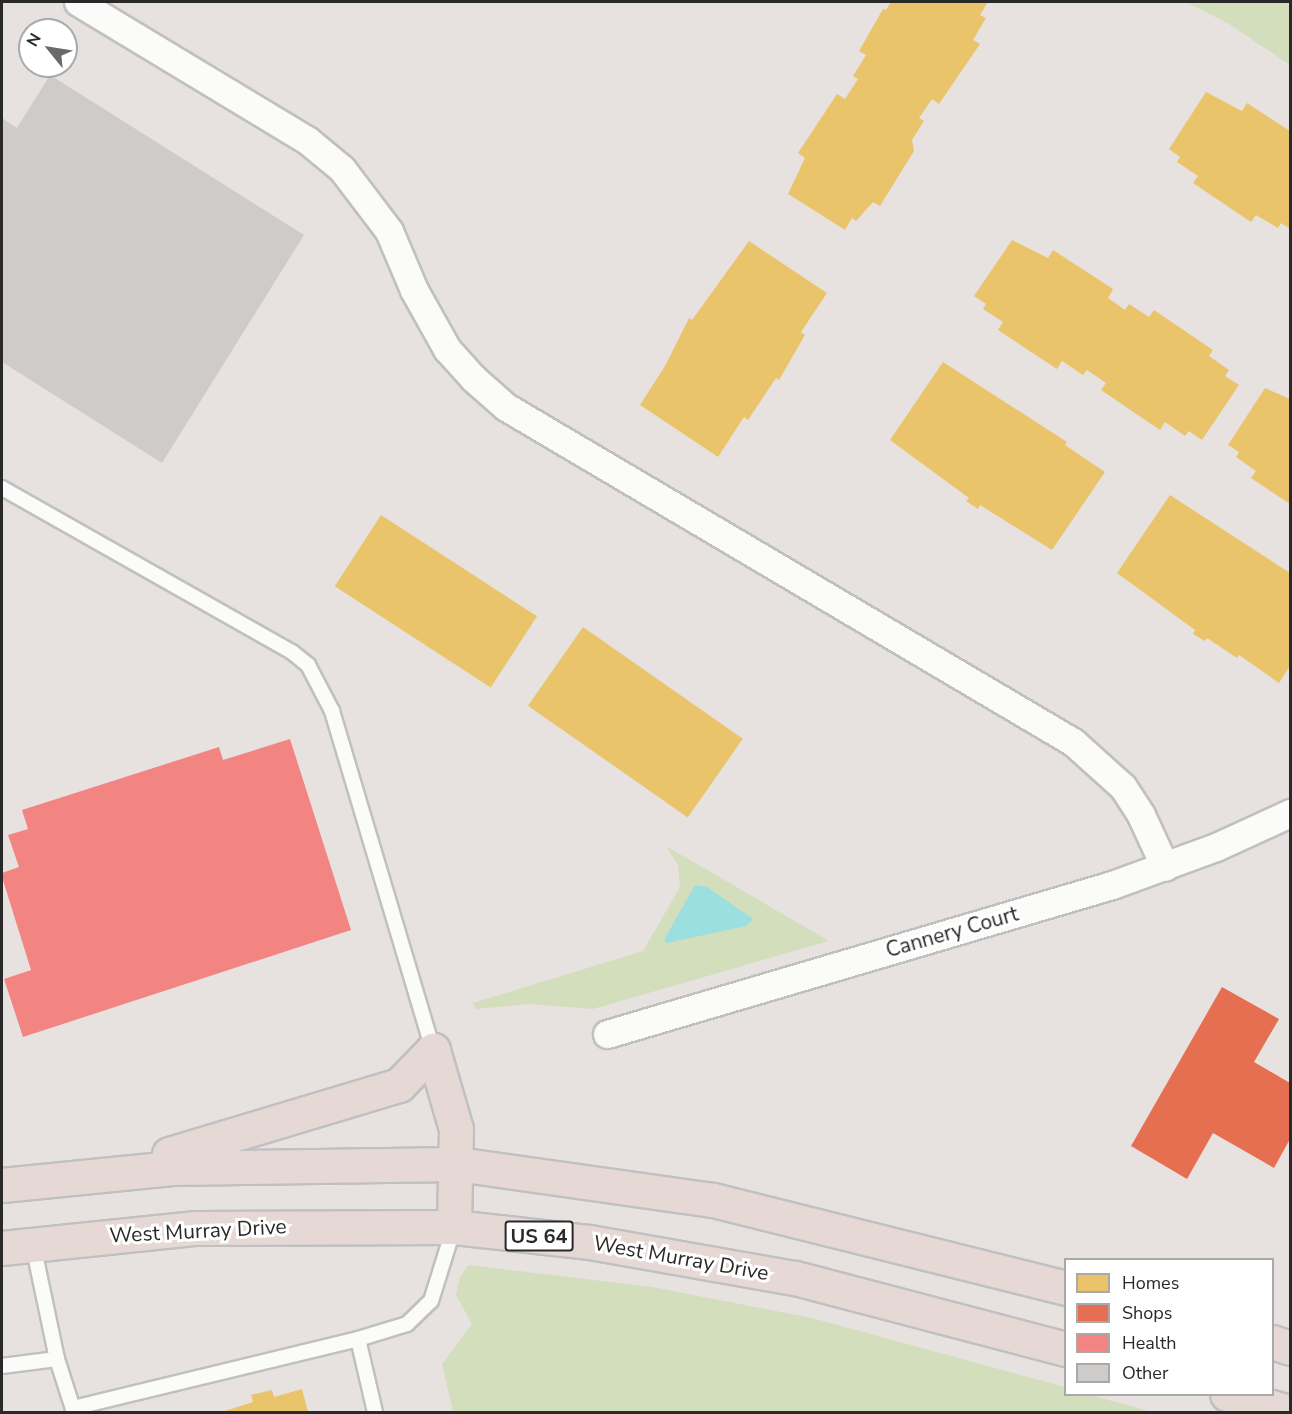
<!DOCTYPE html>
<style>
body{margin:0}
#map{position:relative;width:1292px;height:1414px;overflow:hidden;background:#e7e2e0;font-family:"Nunito Sans",sans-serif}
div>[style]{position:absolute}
.green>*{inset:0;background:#d2debc}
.water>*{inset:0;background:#9bdfe1}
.homes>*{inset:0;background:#e9c46a;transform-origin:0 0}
.shops>*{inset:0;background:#e76f51}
.health>*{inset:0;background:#f28482}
.building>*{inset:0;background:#cecbc9}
.roads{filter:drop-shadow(2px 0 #c1c0c1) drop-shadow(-2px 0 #c1c0c1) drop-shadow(0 2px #c1c0c1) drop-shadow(0 -2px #c1c0c1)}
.lane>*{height:14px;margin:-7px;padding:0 7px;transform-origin:7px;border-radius:7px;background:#fbfbfa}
.street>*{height:27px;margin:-13.5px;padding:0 13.5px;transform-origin:13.5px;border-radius:13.5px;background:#fbfbfa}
.highway>*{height:33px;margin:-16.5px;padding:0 16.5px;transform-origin:16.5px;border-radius:16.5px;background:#e6d9d5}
span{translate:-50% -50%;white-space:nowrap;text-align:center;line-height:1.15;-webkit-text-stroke:6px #fff;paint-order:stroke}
.shield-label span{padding:2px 4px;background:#fff;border:2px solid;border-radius:4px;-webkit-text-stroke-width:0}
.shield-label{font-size:20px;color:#292929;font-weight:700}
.street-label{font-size:21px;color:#292929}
.frame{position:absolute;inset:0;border:3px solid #292929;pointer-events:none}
.legend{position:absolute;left:1064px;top:1258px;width:210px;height:138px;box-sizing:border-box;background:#fff;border:2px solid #a9a9a9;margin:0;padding:8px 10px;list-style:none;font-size:18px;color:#292929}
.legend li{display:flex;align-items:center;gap:12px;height:30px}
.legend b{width:30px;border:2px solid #a9a9a9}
.north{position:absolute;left:18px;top:18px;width:60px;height:60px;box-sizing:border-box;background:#fff;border:2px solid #a9a9a9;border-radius:50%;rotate:300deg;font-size:16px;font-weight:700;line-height:24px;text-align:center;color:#292929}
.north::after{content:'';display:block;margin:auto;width:21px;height:27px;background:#6c6a69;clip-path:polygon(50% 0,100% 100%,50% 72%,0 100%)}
</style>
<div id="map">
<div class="green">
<i style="clip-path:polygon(1186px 2px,1290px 2px,1290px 65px,1229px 24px)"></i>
<i style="clip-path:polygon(666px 846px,829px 941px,593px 1009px,528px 1004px,476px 1009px,473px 1003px,643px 951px,680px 887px,678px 865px)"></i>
<i style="clip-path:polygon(469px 1265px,652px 1287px,812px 1318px,1065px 1387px,1066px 1394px,1090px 1395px,1152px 1412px,453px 1412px,442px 1364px,472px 1324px,456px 1295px,460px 1277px)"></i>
</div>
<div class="water">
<i style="clip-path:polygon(695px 885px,707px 887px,753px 919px,746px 926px,667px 943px,664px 940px)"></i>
</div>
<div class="homes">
<i style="clip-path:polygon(891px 2px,988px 2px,980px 15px,986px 18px,973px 40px,980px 44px,939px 104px,932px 99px,919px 118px,924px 121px,912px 140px,914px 151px,880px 206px,873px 202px,856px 221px,852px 218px,845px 230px,788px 194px,805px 158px,798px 153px,837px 94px,845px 99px,858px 79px,853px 76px,866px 55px,859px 51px,883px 9px,886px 10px)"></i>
<i style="clip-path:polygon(1206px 92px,1242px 111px,1247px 103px,1290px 131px,1290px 229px,1281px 223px,1278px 228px,1256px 215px,1251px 222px,1193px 183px,1198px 176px,1177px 162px,1180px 157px,1169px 149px)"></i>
<i style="clip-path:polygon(1012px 240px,1048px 258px,1053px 250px,1113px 289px,1108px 298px,1125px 310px,1129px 304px,1149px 317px,1154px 310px,1213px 350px,1209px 356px,1229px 370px,1225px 376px,1239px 385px,1202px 440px,1189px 431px,1185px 436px,1165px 422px,1160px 430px,1101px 390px,1106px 383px,1087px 370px,1083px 375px,1062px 361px,1057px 369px,998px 330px,1003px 322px,983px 309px,986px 304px,974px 296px)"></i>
<i style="clip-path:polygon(749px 241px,827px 293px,801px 332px,805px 335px,779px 380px,776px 378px,748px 420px,744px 417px,718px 457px,640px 405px,665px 366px,689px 318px,692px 320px)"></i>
<i style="clip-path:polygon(943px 362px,1067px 442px,1065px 445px,1105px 472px,1052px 550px,980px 505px,978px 509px,966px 501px,969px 498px,890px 440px)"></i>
<i style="clip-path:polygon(1265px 388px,1290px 399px,1290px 504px,1251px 478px,1256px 471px,1236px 457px,1239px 452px,1228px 445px)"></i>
<i style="clip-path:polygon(1170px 495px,1290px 573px,1290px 666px,1279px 683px,1239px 655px,1237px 658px,1207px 638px,1205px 641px,1193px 634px,1195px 630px,1117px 573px)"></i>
<i style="left:381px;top:515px;width:186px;height:85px;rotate:33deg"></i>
<i style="left:583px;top:627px;width:195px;height:96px;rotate:35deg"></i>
<i style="clip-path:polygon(302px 1389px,308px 1412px,222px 1412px,253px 1402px,251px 1395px,272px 1390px,274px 1397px)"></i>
</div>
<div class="shops">
<i style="clip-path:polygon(1222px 987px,1279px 1019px,1254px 1062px,1290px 1083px,1290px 1139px,1274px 1168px,1213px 1133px,1187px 1179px,1131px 1146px)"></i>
</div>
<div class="health">
<i style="clip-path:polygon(290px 739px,351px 930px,23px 1037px,4px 979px,31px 970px,2px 877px,2px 873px,19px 867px,8px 835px,28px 829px,22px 810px,219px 747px,223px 760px)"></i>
</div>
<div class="building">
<i style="clip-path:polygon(50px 75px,304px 235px,162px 463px,2px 362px,2px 118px,17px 128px)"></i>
</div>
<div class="roads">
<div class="lane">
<i style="left:2px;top:488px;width:333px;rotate:29.5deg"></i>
<i style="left:292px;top:652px;width:21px;rotate:39deg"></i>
<i style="left:308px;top:665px;width:52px;rotate:62.4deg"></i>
<i style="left:332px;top:711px;width:354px;rotate:73.4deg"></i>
<i style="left:33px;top:1245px;width:116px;rotate:78.1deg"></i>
<i style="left:57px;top:1359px;width:56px;rotate:72.2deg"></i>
<i style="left:358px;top:1339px;width:51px;rotate:-17deg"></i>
<i style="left:407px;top:1324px;width:33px;rotate:-44deg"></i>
<i style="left:431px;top:1301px;width:77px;rotate:-72.7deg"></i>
<i style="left:2px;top:1366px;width:55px;rotate:-7.3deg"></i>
<i style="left:73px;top:1408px;width:293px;rotate:-13.6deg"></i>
<i style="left:358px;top:1339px;width:75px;rotate:76.9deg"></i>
</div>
<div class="street">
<i style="left:78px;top:2px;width:267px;rotate:31.1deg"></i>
<i style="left:307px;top:140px;width:45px;rotate:39.6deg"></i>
<i style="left:342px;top:169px;width:78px;rotate:52.8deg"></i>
<i style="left:389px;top:231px;width:64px;rotate:67deg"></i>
<i style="left:414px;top:290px;width:68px;rotate:60.8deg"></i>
<i style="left:447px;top:349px;width:39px;rotate:48deg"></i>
<i style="left:473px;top:378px;width:44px;rotate:41.3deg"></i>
<i style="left:506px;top:407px;width:659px;rotate:30.58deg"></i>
<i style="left:1073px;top:742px;width:67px;rotate:42deg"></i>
<i style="left:1123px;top:787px;width:33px;rotate:57deg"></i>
<i style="left:1141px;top:815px;width:57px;rotate:65.2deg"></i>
<i style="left:607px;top:1034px;width:527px;rotate:-16.44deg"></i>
<i style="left:1112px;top:885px;width:111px;rotate:-20.1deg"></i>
<i style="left:1216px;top:847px;width:81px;rotate:-24.7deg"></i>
</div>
<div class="highway">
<i style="left:433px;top:1050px;width:82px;rotate:73.8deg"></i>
<i style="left:456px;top:1129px;width:98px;rotate:91.2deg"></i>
<i style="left:169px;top:1154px;width:240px;rotate:-16.7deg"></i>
<i style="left:399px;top:1085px;width:49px;rotate:-45.8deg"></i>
<i style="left:2px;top:1185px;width:171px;rotate:-5.7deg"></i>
<i style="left:172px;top:1168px;width:285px;rotate:-0.8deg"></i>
<i style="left:457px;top:1164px;width:259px;rotate:8deg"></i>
<i style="left:713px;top:1200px;width:364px;rotate:14deg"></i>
<i style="left:2px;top:1248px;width:195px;rotate:-5.9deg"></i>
<i style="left:196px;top:1228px;width:258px;rotate:-0.2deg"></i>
<i style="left:454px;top:1227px;width:137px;rotate:6.3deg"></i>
<i style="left:590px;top:1242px;width:208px;rotate:10deg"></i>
<i style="left:795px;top:1278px;width:280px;rotate:14.7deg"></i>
<i style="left:1272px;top:1342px;width:19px;rotate:18deg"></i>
<i style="left:1227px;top:1394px;width:65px;rotate:16.2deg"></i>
</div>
</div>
<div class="shield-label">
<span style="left:539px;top:1236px">US 64</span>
</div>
<div class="street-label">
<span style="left:952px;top:932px;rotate:-16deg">Cannery Court</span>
<span style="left:198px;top:1231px;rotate:-3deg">West Murray Drive</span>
<span style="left:681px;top:1258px;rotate:10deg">West Murray Drive</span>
</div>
<div class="frame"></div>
<ul class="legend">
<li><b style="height:16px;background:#e9c46a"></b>Homes</li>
<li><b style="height:16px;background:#e76f51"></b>Shops</li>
<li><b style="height:16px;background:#f28482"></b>Health</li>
<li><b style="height:16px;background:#cecbc9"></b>Other</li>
</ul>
<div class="north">N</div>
</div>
